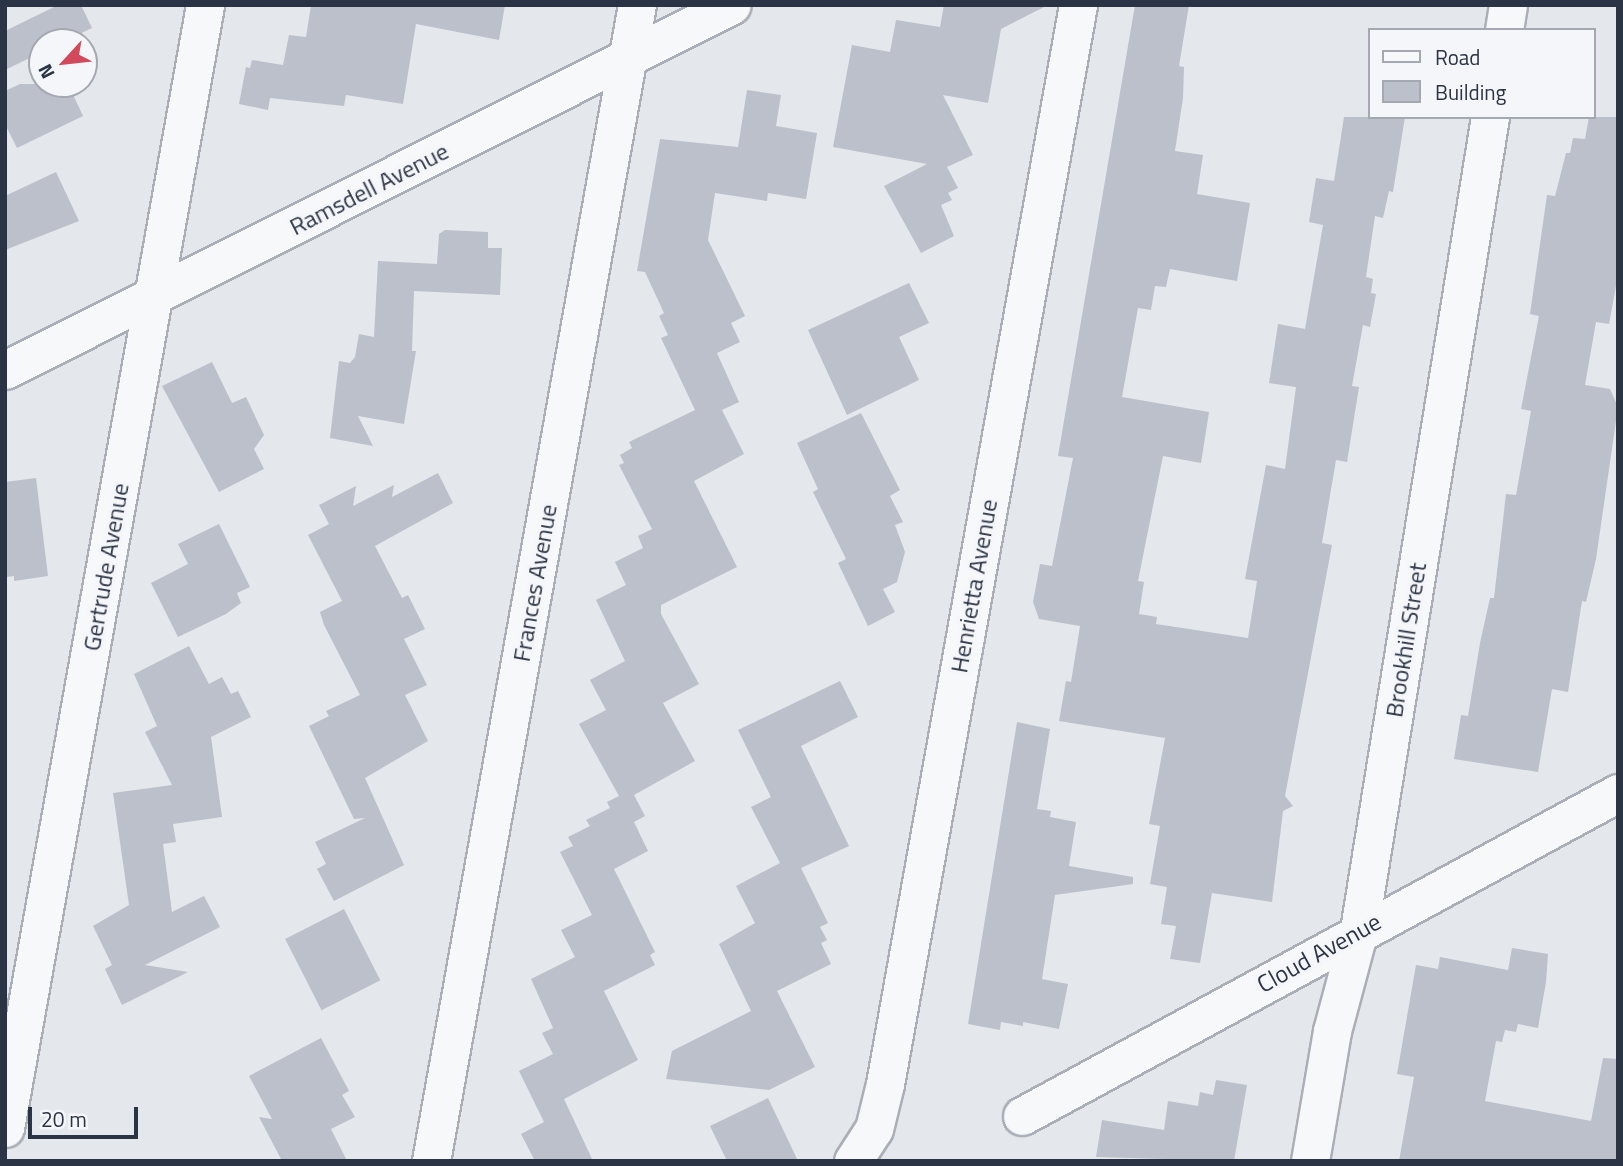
<!DOCTYPE html>
<style>
body{margin:0}
#map{position:relative;width:1623px;height:1166px;overflow:hidden;background:#e4e7ec;font-family:"Titillium Web",sans-serif}
div>[style]{position:absolute}
.building>*{inset:0;background:#bbc0ca;transform-origin:0 0}
.roads{filter:drop-shadow(2px 0 #a9aeb7) drop-shadow(-2px 0 #a9aeb7) drop-shadow(0 2px #a9aeb7) drop-shadow(0 -2px #a9aeb7)}
.minor>*{height:37px;margin:-18.5px;padding:0 18.5px;transform-origin:18.5px;border-radius:18.5px;background:#f7f8fa}
span{translate:-50% -50%;white-space:nowrap;text-align:center;line-height:1.15;-webkit-text-stroke:7px #f4f6f9;paint-order:stroke}
.street-label{font-size:24px;color:#2b3445}
.frame{position:absolute;inset:0;border:7px solid #2b3445;pointer-events:none}
.legend{position:absolute;left:1368px;top:28px;width:228px;height:91px;box-sizing:border-box;background:#f4f6f9;border:2px solid #a4a8b1;margin:0;padding:9px 12px;list-style:none;font-size:21px;color:#2b3445}
.legend li{display:flex;align-items:center;gap:14px;height:35px}
.legend b{width:35px;border:2px solid #a4a8b1}
.north{position:absolute;left:28px;top:28px;width:70px;height:70px;box-sizing:border-box;background:#f4f6f9;border:2px solid #a4a8b1;border-radius:50%;rotate:243deg;font-size:19px;font-weight:700;line-height:28px;text-align:center;color:#2b3445}
.north::after{content:'';display:block;margin:auto;width:24px;height:32px;background:#d1495b;clip-path:polygon(50% 0,100% 100%,50% 72%,0 100%)}
.scale{position:absolute;left:28px;top:1107px;width:110px;height:32px;box-sizing:border-box;border:4px solid #2b3445;border-top:0;padding-left:9px;font-size:21px;line-height:24px;white-space:nowrap;color:#2b3445;-webkit-text-stroke:5px #f4f6f9;paint-order:stroke}
</style>
<div id="map">
<div class="building">
<i style="clip-path:polygon(58px 5px,81px 5px,92px 28px,63px 42px,42px 42px,42px 52px,5px 70px,5px 31px)"></i>
<i style="clip-path:polygon(311px 5px,505px 5px,499px 40px,416px 24px,403px 104px,346px 95px,344px 106px,270px 98px,268px 110px,239px 104px,246px 67px,250px 68px,252px 60px,283px 65px,289px 35px,306px 37px)"></i>
<i style="clip-path:polygon(944px 5px,1048px 5px,1001px 29px,988px 103px,943px 95px,973px 155px,947px 167px,958px 188px,948px 193px,952px 200px,941px 205px,954px 236px,921px 253px,884px 186px,927px 164px,833px 147px,852px 45px,890px 52px,896px 20px,940px 27px)"></i>
<i style="clip-path:polygon(1135px 5px,1189px 5px,1179px 66px,1184px 67px,1183px 98px,1175px 151px,1203px 155px,1197px 194px,1250px 203px,1237px 281px,1170px 269px,1166px 287px,1155px 286px,1151px 310px,1138px 308px,1122px 397px,1209px 412px,1201px 463px,1163px 456px,1138px 581px,1144px 582px,1139px 614px,1157px 617px,1156px 624px,1248px 638px,1257px 581px,1245px 579px,1266px 465px,1285px 469px,1296px 387px,1269px 383px,1278px 324px,1305px 329px,1323px 225px,1309px 222px,1316px 178px,1334px 181px,1344px 117px,1405px 117px,1393px 192px,1389px 191px,1383px 218px,1375px 216px,1366px 277px,1373px 279px,1371px 293px,1376px 294px,1370px 327px,1363px 325px,1352px 386px,1359px 387px,1347px 462px,1336px 460px,1322px 543px,1332px 545px,1285px 796px,1293px 806px,1283px 811px,1272px 902px,1212px 893px,1200px 963px,1170px 959px,1176px 926px,1161px 924px,1167px 887px,1150px 884px,1160px 826px,1149px 824px,1165px 738px,1059px 721px,1066px 681px,1071px 682px,1080px 626px,1039px 619px,1033px 602px,1040px 564px,1052px 566px,1073px 458px,1058px 456px)"></i>
<i style="clip-path:polygon(20px 84px,68px 84px,83px 116px,17px 148px,5px 124px,5px 91px)"></i>
<i style="clip-path:polygon(747px 90px,781px 95px,776px 126px,817px 133px,806px 199px,768px 193px,767px 201px,715px 193px,708px 240px,745px 316px,731px 323px,740px 342px,717px 353px,739px 402px,722px 410px,744px 454px,694px 481px,737px 567px,661px 605px,661px 614px,699px 684px,663px 703px,695px 761px,634px 795px,645px 816px,634px 822px,648px 851px,614px 869px,655px 952px,650px 955px,655px 965px,604px 991px,638px 1060px,564px 1099px,593px 1161px,535px 1161px,521px 1134px,544px 1122px,519px 1071px,553px 1054px,542px 1033px,553px 1028px,531px 979px,575px 957px,561px 930px,592px 915px,560px 852px,573px 846px,568px 837px,590px 826px,586px 820px,610px 808px,607px 802px,619px 796px,579px 724px,606px 710px,590px 680px,625px 661px,596px 600px,626px 585px,615px 562px,643px 548px,638px 536px,652px 529px,619px 465px,624px 463px,620px 455px,632px 448px,629px 442px,695px 410px,661px 338px,668px 335px,659px 316px,664px 313px,645px 272px,637px 271px,660px 139px,738px 147px)"></i>
<i style="clip-path:polygon(1589px 117px,1618px 117px,1618px 275px,1609px 324px,1596px 322px,1585px 385px,1610px 389px,1618px 407px,1596px 559px,1586px 602px,1582px 601px,1568px 692px,1552px 689px,1538px 772px,1454px 759px,1461px 715px,1468px 716px,1480px 643px,1490px 598px,1494px 598px,1506px 494px,1516px 495px,1531px 411px,1521px 409px,1539px 316px,1530px 314px,1547px 195px,1555px 196px,1566px 153px,1570px 153px,1573px 138px,1585px 139px)"></i>
<i style="clip-path:polygon(56px 172px,79px 221px,5px 250px,5px 196px)"></i>
<i style="clip-path:polygon(445px 230px,488px 232px,488px 248px,502px 248px,500px 295px,414px 291px,412px 351px,416px 351px,404px 424px,358px 416px,373px 446px,330px 438px,339px 361px,350px 363px,355px 357px,359px 334px,374px 337px,378px 261px,437px 264px,439px 234px)"></i>
<i style="clip-path:polygon(909px 283px,929px 323px,899px 337px,919px 380px,847px 415px,808px 330px)"></i>
<i style="clip-path:polygon(212px 362px,232px 403px,246px 397px,264px 435px,254px 449px,264px 469px,219px 492px,162px 386px)"></i>
<i style="clip-path:polygon(861px 413px,900px 490px,890px 496px,903px 522px,895px 525px,905px 552px,897px 582px,883px 589px,895px 612px,868px 626px,838px 563px,846px 559px,813px 492px,818px 489px,797px 443px)"></i>
<i style="clip-path:polygon(438px 473px,453px 503px,375px 546px,402px 598px,408px 595px,425px 629px,404px 639px,427px 685px,405px 695px,428px 741px,365px 778px,404px 865px,334px 901px,317px 869px,326px 864px,315px 842px,365px 818px,354px 819px,309px 726px,329px 716px,326px 711px,360px 695px,324px 625px,320px 612px,342px 601px,308px 535px,329px 524px,319px 505px,356px 486px,353px 506px,394px 485px,392px 497px)"></i>
<i style="clip-path:polygon(36px 478px,48px 576px,14px 581px,14px 576px,5px 577px,5px 482px)"></i>
<i style="clip-path:polygon(219px 524px,250px 587px,237px 593px,241px 603px,226px 614px,178px 637px,151px 583px,188px 564px,178px 544px)"></i>
<i style="clip-path:polygon(189px 646px,209px 684px,222px 677px,231px 694px,238px 691px,251px 717px,211px 737px,222px 817px,173px 824px,176px 842px,163px 844px,172px 912px,204px 896px,220px 927px,145px 965px,188px 972px,122px 1005px,105px 969px,112px 965px,93px 926px,129px 905px,113px 793px,172px 785px,145px 732px,157px 726px,134px 674px)"></i>
<i style="clip-path:polygon(840px 681px,858px 717px,801px 746px,849px 846px,801px 868px,828px 923px,820px 927px,827px 940px,821px 943px,831px 964px,777px 991px,815px 1067px,769px 1090px,666px 1079px,672px 1051px,751px 1011px,719px 944px,755px 923px,736px 886px,780px 863px,751px 807px,771px 797px,738px 730px)"></i>
<i style="clip-path:polygon(1017px 722px,1050px 729px,1037px 809px,1051px 811px,1050px 817px,1076px 822px,1069px 866px,1133px 877px,1133px 884px,1055px 895px,1042px 979px,1068px 984px,1059px 1029px,1023px 1022px,1023px 1026px,1001px 1022px,1000px 1030px,968px 1024px)"></i>
<i style="left:344px;top:909px;width:80px;height:66px;rotate:63deg"></i>
<i style="clip-path:polygon(1512px 948px,1548px 954px,1546px 982px,1538px 1028px,1518px 1024px,1516px 1032px,1505px 1030px,1502px 1042px,1496px 1041px,1485px 1101px,1591px 1121px,1603px 1058px,1618px 1059px,1618px 1161px,1399px 1161px,1414px 1077px,1397px 1074px,1416px 965px,1438px 969px,1440px 957px,1508px 970px)"></i>
<i style="clip-path:polygon(321px 1038px,349px 1091px,342px 1095px,355px 1117px,331px 1129px,347px 1161px,282px 1161px,259px 1117px,272px 1119px,249px 1076px)"></i>
<i style="clip-path:polygon(1216px 1080px,1247px 1085px,1234px 1161px,1096px 1157px,1102px 1120px,1164px 1130px,1168px 1101px,1198px 1106px,1200px 1092px,1213px 1095px)"></i>
<i style="clip-path:polygon(768px 1098px,798px 1161px,727px 1161px,710px 1126px)"></i>
</div>
<div class="roads">
<div class="minor">
<i style="left:1504px;top:30px;width:25px;rotate:-81deg"></i>
<i style="left:5px;top:370px;width:813px;rotate:-26.66deg"></i>
<i style="left:1022px;top:1116px;width:678px;rotate:-28.46deg"></i>
<i style="left:5px;top:1128px;width:1141px;rotate:-79.9deg"></i>
<i style="left:431px;top:1161px;width:1174px;rotate:-79.9deg"></i>
<i style="left:853px;top:1161px;width:38px;rotate:-57deg"></i>
<i style="left:874px;top:1129px;width:46px;rotate:-76.3deg"></i>
<i style="left:885px;top:1084px;width:1096px;rotate:-79.86deg"></i>
<i style="left:1310px;top:1161px;width:132px;rotate:-80.4deg"></i>
<i style="left:1332px;top:1031px;width:105px;rotate:-75deg"></i>
<i style="left:1359px;top:930px;width:823px;rotate:-80.85deg"></i>
</div>
</div>
<div class="street-label">
<span style="left:369px;top:189px;rotate:-27deg">Ramsdell Avenue</span>
<span style="left:106px;top:567px;rotate:-80deg">Gertrude Avenue</span>
<span style="left:535px;top:583px;rotate:-80deg">Frances Avenue</span>
<span style="left:974px;top:586px;rotate:-80deg">Henrietta Avenue</span>
<span style="left:1406px;top:640px;rotate:-81deg">Brookhill Street</span>
<span style="left:1319px;top:953px;rotate:-29deg">Cloud Avenue</span>
</div>
<div class="frame"></div>
<ul class="legend">
<li><b style="height:9px;background:#f7f8fa"></b>Road</li>
<li><b style="height:19px;background:#bbc0ca"></b>Building</li>
</ul>
<div class="north">N</div>
<div class="scale">20 m</div>
</div>
